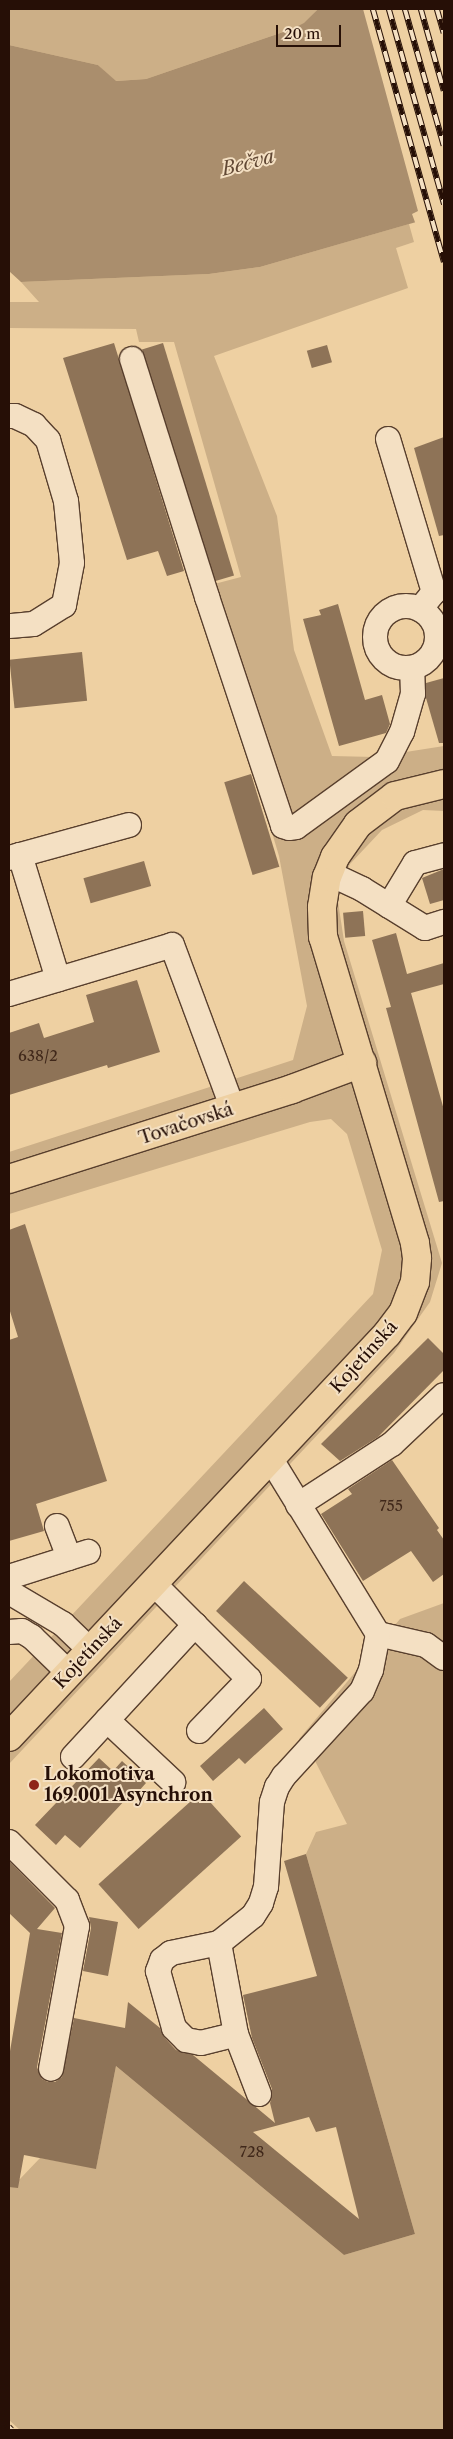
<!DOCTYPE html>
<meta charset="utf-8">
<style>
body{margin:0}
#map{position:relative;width:453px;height:2439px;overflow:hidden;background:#eed0a2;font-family:"Libre Caslon Text",serif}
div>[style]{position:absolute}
.green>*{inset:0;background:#ccaf87}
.water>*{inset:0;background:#aa8e6d}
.pier>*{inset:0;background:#eed0a2}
.building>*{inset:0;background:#8e7357;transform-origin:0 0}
.roads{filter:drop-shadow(1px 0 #583f2d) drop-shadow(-1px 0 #583f2d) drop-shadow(0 1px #583f2d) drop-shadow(0 -1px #583f2d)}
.minor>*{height:24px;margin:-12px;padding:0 12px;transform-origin:12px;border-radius:12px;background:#f4e0c3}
.minor>.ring{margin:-12px;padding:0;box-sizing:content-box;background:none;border:24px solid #f4e0c3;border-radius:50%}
.major>*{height:28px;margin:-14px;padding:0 14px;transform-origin:14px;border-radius:14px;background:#eed0a2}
.rail>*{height:5.5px;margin-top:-2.75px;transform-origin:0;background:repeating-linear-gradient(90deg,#f4e0c3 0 11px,#260f06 0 22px);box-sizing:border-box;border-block:1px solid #260f06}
.dots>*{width:14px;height:14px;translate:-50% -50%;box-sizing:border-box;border:2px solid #f4e0c3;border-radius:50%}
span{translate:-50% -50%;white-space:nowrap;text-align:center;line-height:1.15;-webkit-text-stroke:4px #f4e0c3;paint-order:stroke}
.number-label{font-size:15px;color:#40281a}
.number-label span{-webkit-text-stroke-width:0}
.street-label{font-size:18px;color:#260f06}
.poi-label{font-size:18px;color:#260f06;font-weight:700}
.left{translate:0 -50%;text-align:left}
.water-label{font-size:19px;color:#614834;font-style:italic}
.frame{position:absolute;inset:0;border:10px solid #260f06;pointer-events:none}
.scale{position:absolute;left:276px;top:25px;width:65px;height:22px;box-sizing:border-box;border:2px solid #260f06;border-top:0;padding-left:6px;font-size:15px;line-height:18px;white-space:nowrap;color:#260f06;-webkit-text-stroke:4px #f4e0c3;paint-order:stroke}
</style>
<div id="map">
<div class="green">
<i style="clip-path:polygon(9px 9px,318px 9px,304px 24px,292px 29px,146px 79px,115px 81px,98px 65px,9px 45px)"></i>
<i style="clip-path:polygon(409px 224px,414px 242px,396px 248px,408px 288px,214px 356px,277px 516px,294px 650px,332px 756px,374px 757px,444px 746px,444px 811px,423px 810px,382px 830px,350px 864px,337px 895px,344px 941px,442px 1263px,430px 1302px,394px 1353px,9px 1764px,9px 1682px,373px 1294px,382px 1250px,347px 1134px,331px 1119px,310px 1122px,9px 1214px,9px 1152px,293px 1060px,307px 1006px,279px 856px,199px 588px,241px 577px,174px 342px,139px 342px,136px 329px,9px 328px,9px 302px,39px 302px,21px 282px,209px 274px,260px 267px)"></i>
<i style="clip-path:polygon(444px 1603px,444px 2430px,20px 2430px,9px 2420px,9px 2179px,20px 2179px,40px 2158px,96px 2168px,116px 2066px,344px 2255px,415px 2234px,306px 1854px,316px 1832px,347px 1824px,311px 1753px,299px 1739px,400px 1619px)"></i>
</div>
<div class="water">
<i style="clip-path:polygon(318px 9px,444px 9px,444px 214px,260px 267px,209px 274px,21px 282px,9px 271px,9px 45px,98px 65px,116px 81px,146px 79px,292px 29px,304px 23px)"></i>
</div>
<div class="pier">
<i style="clip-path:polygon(363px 9px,444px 9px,444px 217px,416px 225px,412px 214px,418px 211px)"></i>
</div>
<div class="building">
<i style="clip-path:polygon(114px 343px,184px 571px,167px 576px,158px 551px,127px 560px,63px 358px)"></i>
<i style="left:163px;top:343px;width:243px;height:22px;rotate:73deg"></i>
<i style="left:327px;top:345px;width:18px;height:21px;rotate:74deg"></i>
<i style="clip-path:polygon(444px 437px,444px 535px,439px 536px,414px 448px)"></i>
<i style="clip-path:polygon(338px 604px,365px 700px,382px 695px,390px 724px,386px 733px,339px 746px,303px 619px,321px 615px,319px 610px)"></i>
<i style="left:82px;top:652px;width:49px;height:73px;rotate:84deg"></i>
<i style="clip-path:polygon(444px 678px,444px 743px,439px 743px,426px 698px,426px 683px)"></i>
<i style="left:251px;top:774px;width:97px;height:28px;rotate:73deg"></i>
<i style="left:144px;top:861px;width:26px;height:63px;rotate:74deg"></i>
<i style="clip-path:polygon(444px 869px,444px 900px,430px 904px,422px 878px)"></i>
<i style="left:363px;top:911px;width:25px;height:20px;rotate:85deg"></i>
<i style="clip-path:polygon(396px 933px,407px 974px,444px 963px,444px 984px,411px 993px,444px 1110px,444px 1201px,439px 1202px,386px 1008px,391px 1007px,372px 940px)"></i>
<i style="clip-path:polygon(137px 980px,160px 1052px,108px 1068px,107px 1065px,9px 1095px,9px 1033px,39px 1023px,44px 1038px,94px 1022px,86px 995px)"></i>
<i style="clip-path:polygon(25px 1224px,107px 1481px,36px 1504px,44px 1531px,9px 1541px,9px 1340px,18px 1337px,9px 1308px,9px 1230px)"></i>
<i style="clip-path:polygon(428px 1338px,444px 1354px,444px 1370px,378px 1437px,340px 1461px,321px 1444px)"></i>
<i style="clip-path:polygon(392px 1460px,439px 1528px,437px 1530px,444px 1540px,444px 1574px,433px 1582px,411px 1551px,363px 1581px,321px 1514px,352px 1494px,348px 1489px)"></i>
<i style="left:244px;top:1581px;width:142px;height:41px;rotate:43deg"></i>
<i style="clip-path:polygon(264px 1708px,283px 1729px,245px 1764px,239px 1758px,213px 1781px,200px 1766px)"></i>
<i style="clip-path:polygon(99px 1758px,113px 1771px,122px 1761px,146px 1783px,130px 1801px,127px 1798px,80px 1848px,65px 1835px,56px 1845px,35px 1825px)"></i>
<i style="left:201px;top:1792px;width:60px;height:138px;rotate:48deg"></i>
<i style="clip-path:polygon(evenodd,306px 1854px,415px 2234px,344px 2255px,116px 2066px,96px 2169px,24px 2155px,18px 2188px,9px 2187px,9px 2057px,30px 1933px,9px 1913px,9px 1861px,55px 1908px,37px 1929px,62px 1933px,37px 2067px,42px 2079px,48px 2082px,55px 2082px,62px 2077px,74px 2018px,125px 2028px,128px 2002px,160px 2028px,164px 2037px,176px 2050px,193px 2055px,275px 2123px,270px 2103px,272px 2097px,272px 2089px,252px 2038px,243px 1995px,317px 1976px,284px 1861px,306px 1854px,309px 2117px,316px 2132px,336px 2127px,359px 2219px,253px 2132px,309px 2117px)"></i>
<i style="clip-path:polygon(89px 1917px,118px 1922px,108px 1976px,83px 1971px,91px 1928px)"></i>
</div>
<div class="roads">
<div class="minor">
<i style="left:132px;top:359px;width:250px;rotate:72.5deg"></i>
<i style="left:207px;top:597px;width:241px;rotate:71.6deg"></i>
<i style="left:283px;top:826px;width:6px;rotate:18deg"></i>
<i style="left:289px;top:828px;width:7px;rotate:-8deg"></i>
<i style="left:296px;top:827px;width:112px;rotate:-36deg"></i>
<i style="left:387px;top:761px;width:33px;rotate:-63deg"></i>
<i style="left:402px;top:732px;width:40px;rotate:-74deg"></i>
<i style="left:413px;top:694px;width:26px;rotate:-92deg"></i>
<i style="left:9px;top:416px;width:6px"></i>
<i style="left:15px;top:416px;width:21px;rotate:25deg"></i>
<i style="left:34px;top:425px;width:21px;rotate:47deg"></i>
<i style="left:48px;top:440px;width:64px;rotate:73.6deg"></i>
<i style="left:66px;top:501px;width:62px;rotate:84.5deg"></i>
<i style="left:72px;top:563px;width:43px;rotate:100.8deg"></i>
<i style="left:64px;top:605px;width:36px;rotate:148deg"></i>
<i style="left:33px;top:624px;width:24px;rotate:175deg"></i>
<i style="left:388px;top:439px;width:160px;rotate:73.3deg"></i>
<i style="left:434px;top:592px;width:22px;rotate:129deg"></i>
<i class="ring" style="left:375px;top:606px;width:38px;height:38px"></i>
<i style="left:20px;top:855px;width:113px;rotate:-15.4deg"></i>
<i style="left:9px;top:858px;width:11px;rotate:-15deg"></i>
<i style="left:20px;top:855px;width:130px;rotate:73deg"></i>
<i style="left:328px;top:873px;width:38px;rotate:25deg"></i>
<i style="left:362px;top:889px;width:74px;rotate:31.8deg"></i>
<i style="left:425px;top:928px;width:20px;rotate:-18deg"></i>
<i style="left:389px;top:906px;width:50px;rotate:-58.8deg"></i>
<i style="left:415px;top:863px;width:30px;rotate:-15deg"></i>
<i style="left:9px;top:994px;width:170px;rotate:-16.7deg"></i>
<i style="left:172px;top:945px;width:175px;rotate:69.6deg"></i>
<i style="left:298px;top:1505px;width:112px;rotate:-33deg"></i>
<i style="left:392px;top:1444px;width:71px;rotate:-43.3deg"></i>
<i style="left:57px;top:1526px;width:34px;rotate:69deg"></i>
<i style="left:9px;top:1577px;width:83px;rotate:-17.6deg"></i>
<i style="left:9px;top:1592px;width:63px;rotate:30.7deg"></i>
<i style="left:63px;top:1624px;width:37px;rotate:44deg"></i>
<i style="left:195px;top:1625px;width:76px;rotate:45deg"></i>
<i style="left:249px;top:1679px;width:72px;rotate:133.9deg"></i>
<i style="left:9px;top:1632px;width:13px;rotate:-4deg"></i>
<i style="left:22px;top:1631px;width:12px;rotate:31deg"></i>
<i style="left:32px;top:1637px;width:52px;rotate:44.2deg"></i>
<i style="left:378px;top:1634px;width:49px;rotate:12.9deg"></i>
<i style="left:426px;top:1645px;width:22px;rotate:36deg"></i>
<i style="left:107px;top:1720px;width:91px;rotate:43.2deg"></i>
<i style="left:73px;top:1757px;width:180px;rotate:-47.3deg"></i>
<i style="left:195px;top:1625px;width:59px;rotate:-135deg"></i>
<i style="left:9px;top:1842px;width:82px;rotate:45deg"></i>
<i style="left:67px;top:1900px;width:28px;rotate:69deg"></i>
<i style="left:77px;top:1926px;width:145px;rotate:100.3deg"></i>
<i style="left:219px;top:1943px;width:49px;rotate:168.2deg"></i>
<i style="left:171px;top:1953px;width:11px;rotate:142deg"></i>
<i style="left:162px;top:1960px;width:12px;rotate:110deg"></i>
<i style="left:158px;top:1971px;width:59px;rotate:74.3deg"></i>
<i style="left:174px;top:2028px;width:17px;rotate:45deg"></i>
<i style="left:186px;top:2040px;width:15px;rotate:11deg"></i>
<i style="left:201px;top:2043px;width:36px;rotate:-14deg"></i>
<i style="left:259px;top:2094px;width:64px;rotate:-111deg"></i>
<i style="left:236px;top:2034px;width:93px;rotate:-100.6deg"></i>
<i style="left:219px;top:1943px;width:43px;rotate:-38.5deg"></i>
<i style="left:253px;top:1916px;width:15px;rotate:-58deg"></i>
<i style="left:261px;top:1903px;width:17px;rotate:-73deg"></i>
<i style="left:266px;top:1887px;width:85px;rotate:-86deg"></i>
<i style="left:272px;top:1802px;width:16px;rotate:-72deg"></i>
<i style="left:277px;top:1787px;width:13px;rotate:-58deg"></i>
<i style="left:284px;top:1776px;width:115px;rotate:-47.5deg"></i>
<i style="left:362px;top:1691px;width:23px;rotate:-67deg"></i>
<i style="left:371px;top:1670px;width:37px;rotate:-79deg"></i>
<i style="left:378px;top:1634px;width:206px;rotate:-121.5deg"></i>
</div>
<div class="major">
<i style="left:9px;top:1179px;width:297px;rotate:-17.6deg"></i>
<i style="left:292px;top:1089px;width:75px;rotate:-20.4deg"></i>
<i style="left:9px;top:1737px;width:553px;rotate:-46.83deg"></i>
<i style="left:387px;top:1334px;width:26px;rotate:-53deg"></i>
<i style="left:403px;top:1313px;width:33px;rotate:-69deg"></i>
<i style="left:415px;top:1282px;width:24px;rotate:-85deg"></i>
<i style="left:417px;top:1258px;width:15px;rotate:-98deg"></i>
<i style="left:415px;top:1243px;width:320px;rotate:-106.7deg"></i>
<i style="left:323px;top:937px;width:30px;rotate:-92deg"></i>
<i style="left:322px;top:907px;width:30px;rotate:-81deg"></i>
<i style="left:327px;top:877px;width:22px;rotate:-68deg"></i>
<i style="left:335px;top:857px;width:40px;rotate:-55.1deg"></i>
<i style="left:358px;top:824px;width:46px;rotate:-37.1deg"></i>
<i style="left:395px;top:796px;width:50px;rotate:-13.8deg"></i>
</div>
</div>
<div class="rail">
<i style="left:373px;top:9px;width:263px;rotate:74.3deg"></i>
<i style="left:389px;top:9px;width:203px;rotate:74.2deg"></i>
<i style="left:405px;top:9px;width:142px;rotate:74.1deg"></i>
<i style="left:421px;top:9px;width:85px;rotate:74.3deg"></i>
<i style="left:437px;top:9px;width:25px;rotate:74deg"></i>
<i style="left:9px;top:2427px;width:4px;rotate:45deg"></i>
</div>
<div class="dots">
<i style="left:34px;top:1785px;background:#8f2418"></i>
</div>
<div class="number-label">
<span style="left:38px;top:1056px">638/2</span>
<span style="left:391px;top:1506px">755</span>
<span style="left:252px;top:2152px">728</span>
</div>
<div class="street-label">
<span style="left:186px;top:1124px;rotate:-18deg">Tovačovská</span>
<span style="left:364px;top:1357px;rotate:-48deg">Kojetínská</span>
<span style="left:88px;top:1653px;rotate:-47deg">Kojetínská</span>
</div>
<div class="poi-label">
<span class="left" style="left:44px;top:1785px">Lokomotiva<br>169.001 Asynchron</span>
</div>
<div class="water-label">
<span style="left:248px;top:163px;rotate:-15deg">Bečva</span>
</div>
<div class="frame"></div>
<div class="scale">20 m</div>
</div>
